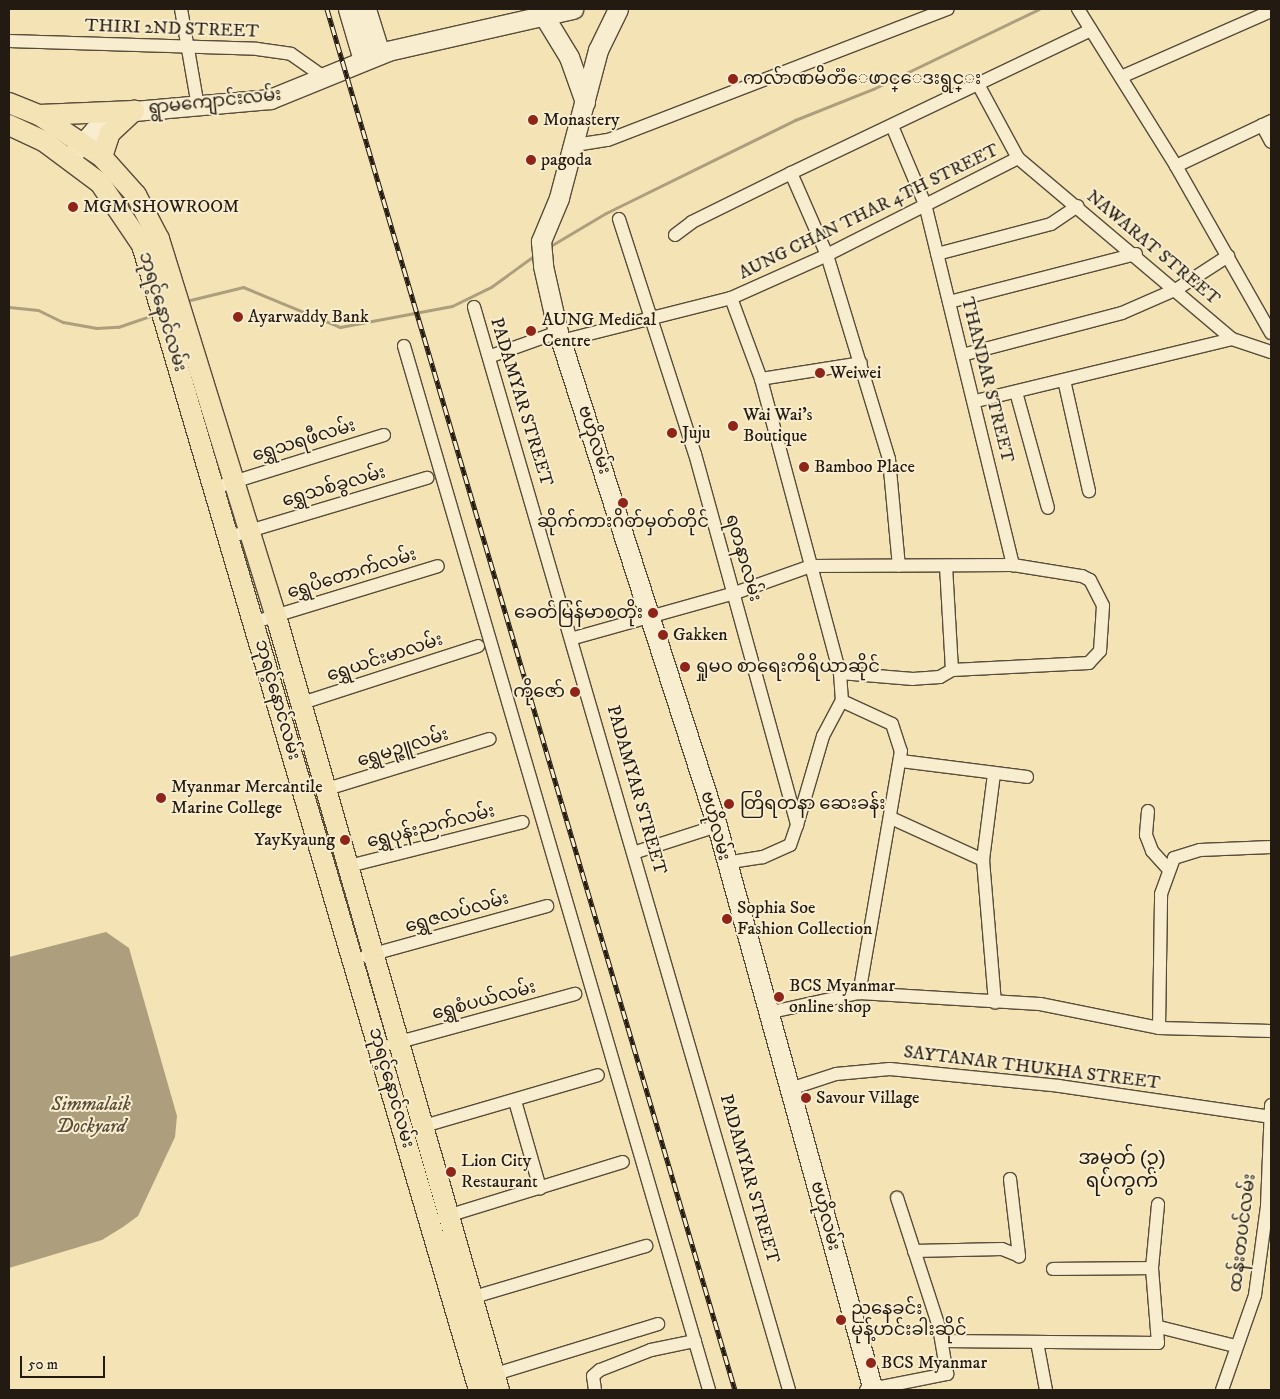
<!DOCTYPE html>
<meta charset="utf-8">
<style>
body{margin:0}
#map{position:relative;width:1280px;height:1399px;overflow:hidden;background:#f4e3b4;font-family:"IM FELL DW Pica","Noto Sans Myanmar",serif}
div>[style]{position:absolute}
.water>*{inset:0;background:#ad9f7d}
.stream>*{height:3px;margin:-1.5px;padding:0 1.5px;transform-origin:1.5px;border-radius:1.5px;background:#ad9f7d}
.roads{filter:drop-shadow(1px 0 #574c3a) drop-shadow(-1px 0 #574c3a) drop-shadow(0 1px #574c3a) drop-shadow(0 -1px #574c3a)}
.street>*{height:12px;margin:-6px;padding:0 6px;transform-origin:6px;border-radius:6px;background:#f8edce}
.secondary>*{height:19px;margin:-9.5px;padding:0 9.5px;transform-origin:9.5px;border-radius:9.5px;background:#f8edce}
.primary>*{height:20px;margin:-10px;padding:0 10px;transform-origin:10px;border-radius:10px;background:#f4e3b4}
.rail>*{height:5px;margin-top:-2.5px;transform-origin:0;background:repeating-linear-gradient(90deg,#f8edce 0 9px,#231a12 0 18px);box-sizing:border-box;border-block:1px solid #231a12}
.dots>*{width:14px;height:14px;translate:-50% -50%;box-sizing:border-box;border:2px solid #f8edce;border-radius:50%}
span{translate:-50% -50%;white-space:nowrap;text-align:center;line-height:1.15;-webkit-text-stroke:4px #f8edce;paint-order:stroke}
.street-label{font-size:18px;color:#231a12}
.poi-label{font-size:18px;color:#231a12}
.left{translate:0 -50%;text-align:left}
.right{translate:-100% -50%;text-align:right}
.water-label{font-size:19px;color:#5a4f3d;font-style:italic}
.quarter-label{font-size:20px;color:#231a12}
.frame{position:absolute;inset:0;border:10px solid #231a12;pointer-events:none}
.scale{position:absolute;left:20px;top:1356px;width:85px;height:22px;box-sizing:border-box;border:2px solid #231a12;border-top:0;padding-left:6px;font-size:15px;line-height:18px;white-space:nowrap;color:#231a12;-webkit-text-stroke:4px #f8edce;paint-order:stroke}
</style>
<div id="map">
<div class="water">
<i style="clip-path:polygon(106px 932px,129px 948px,177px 1116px,175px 1137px,138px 1216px,123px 1227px,102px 1240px,9px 1268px,9px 957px)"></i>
</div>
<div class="stream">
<i style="left:547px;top:248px;width:69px;rotate:-30.7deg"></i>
<i style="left:606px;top:213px;width:211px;rotate:-26.2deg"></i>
<i style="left:795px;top:120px;width:84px;rotate:-21.7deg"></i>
<i style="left:873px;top:89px;width:184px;rotate:-25.7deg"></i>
<i style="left:186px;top:301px;width:59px;rotate:-13.8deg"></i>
<i style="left:243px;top:287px;width:105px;rotate:22.4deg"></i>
<i style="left:340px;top:327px;width:114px;rotate:-10.6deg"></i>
<i style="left:452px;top:306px;width:43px;rotate:-26deg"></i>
<i style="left:491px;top:287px;width:54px;rotate:-36deg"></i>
<i style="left:9px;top:307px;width:29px;rotate:6deg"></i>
<i style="left:38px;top:310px;width:28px;rotate:26deg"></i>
<i style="left:63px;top:322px;width:34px;rotate:10deg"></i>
<i style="left:96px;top:328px;width:22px;rotate:-3deg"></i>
<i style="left:118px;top:327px;width:39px;rotate:-19deg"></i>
</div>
<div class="roads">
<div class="street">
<i style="left:181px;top:9px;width:98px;rotate:80.1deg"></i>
<i style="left:1078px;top:9px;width:185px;rotate:58deg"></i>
<i style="left:1176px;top:166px;width:192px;rotate:60.4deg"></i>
<i style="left:9px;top:41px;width:248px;rotate:1.8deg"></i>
<i style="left:257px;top:49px;width:34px;rotate:8deg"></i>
<i style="left:291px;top:54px;width:42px;rotate:35.2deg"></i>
<i style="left:1121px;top:77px;width:164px;rotate:-23.7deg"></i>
<i style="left:979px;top:86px;width:82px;rotate:61.6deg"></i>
<i style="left:1018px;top:158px;width:280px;rotate:40.2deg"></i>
<i style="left:1232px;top:339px;width:41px;rotate:18.4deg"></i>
<i style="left:1262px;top:125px;width:19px;rotate:62deg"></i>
<i style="left:892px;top:126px;width:85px;rotate:67.1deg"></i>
<i style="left:925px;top:204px;width:372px;rotate:76.3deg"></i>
<i style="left:575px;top:145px;width:33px;rotate:-9deg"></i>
<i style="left:608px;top:140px;width:364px;rotate:-21.1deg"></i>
<i style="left:1176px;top:166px;width:105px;rotate:-25.3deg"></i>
<i style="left:791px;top:173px;width:90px;rotate:66.3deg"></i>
<i style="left:827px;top:255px;width:213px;rotate:73.1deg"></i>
<i style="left:889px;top:459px;width:107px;rotate:84.7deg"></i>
<i style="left:619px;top:219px;width:247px;rotate:72.1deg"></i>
<i style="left:695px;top:454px;width:385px;rotate:74.6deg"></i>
<i style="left:797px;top:825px;width:21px;rotate:109deg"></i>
<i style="left:790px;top:845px;width:30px;rotate:156deg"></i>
<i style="left:763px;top:857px;width:38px;rotate:171deg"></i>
<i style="left:675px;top:235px;width:21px;rotate:-37deg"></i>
<i style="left:692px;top:222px;width:110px;rotate:-26.3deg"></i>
<i style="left:791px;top:173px;width:332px;rotate:-25.5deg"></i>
<i style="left:937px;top:254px;width:118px;rotate:-14.7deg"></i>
<i style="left:1051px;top:224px;width:32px;rotate:-34deg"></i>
<i style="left:731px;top:298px;width:86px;rotate:69.7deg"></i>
<i style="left:761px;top:379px;width:304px;rotate:75deg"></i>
<i style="left:840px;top:673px;width:28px;rotate:86deg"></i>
<i style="left:842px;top:701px;width:55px;rotate:24.7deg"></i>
<i style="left:892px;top:724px;width:28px;rotate:72deg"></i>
<i style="left:901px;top:751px;width:246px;rotate:99.8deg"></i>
<i style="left:949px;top:302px;width:193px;rotate:-14.4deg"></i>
<i style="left:474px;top:307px;width:1128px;rotate:73.78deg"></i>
<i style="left:561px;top:341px;width:175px;rotate:-14.2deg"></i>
<i style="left:731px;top:298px;width:105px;rotate:-24.1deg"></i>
<i style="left:827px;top:255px;width:214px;rotate:-26.9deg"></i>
<i style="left:404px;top:346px;width:1088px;rotate:73.71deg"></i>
<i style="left:962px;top:355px;width:165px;rotate:-14.7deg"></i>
<i style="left:1122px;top:313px;width:60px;rotate:-23.6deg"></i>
<i style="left:1177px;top:289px;width:61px;rotate:-32.9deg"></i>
<i style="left:491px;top:356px;width:71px;rotate:-19.7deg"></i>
<i style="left:761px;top:379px;width:101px;rotate:-9.1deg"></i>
<i style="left:1064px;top:380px;width:114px;rotate:77.3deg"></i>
<i style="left:1016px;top:392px;width:120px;rotate:74.6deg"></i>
<i style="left:976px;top:401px;width:263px;rotate:-13.6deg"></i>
<i style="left:214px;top:488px;width:178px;rotate:-17.3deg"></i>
<i style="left:229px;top:537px;width:207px;rotate:-16.6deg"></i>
<i style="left:946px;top:566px;width:104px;rotate:86.7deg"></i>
<i style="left:255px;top:622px;width:191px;rotate:-17deg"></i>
<i style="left:574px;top:638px;width:167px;rotate:-15.6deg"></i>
<i style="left:735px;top:593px;width:81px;rotate:-19.6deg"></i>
<i style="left:811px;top:566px;width:202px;rotate:-0.3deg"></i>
<i style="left:1013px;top:565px;width:70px;rotate:9.1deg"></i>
<i style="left:1082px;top:576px;width:9px;rotate:27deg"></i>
<i style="left:1090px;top:580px;width:29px;rotate:63deg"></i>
<i style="left:1103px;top:606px;width:45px;rotate:93.8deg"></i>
<i style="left:1100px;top:651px;width:16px;rotate:133deg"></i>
<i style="left:1089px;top:663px;width:137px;rotate:177.1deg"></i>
<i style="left:952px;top:670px;width:14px;rotate:150deg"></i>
<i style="left:940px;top:677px;width:27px;rotate:176deg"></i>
<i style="left:913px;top:679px;width:73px;rotate:-175.3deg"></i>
<i style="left:302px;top:703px;width:185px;rotate:-17.9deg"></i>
<i style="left:901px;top:761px;width:127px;rotate:7.2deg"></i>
<i style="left:994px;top:774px;width:87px;rotate:97.3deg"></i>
<i style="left:983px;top:860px;width:143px;rotate:85.2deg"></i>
<i style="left:327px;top:789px;width:170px;rotate:-17.1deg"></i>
<i style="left:1148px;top:811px;width:24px;rotate:95deg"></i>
<i style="left:1146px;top:835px;width:17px;rotate:69deg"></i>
<i style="left:1152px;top:851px;width:24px;rotate:48deg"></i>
<i style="left:891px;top:818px;width:101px;rotate:24.5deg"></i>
<i style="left:797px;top:825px;width:93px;rotate:-73.7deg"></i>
<i style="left:823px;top:736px;width:40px;rotate:-62deg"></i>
<i style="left:636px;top:852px;width:85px;rotate:-17.8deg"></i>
<i style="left:349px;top:866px;width:179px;rotate:-14.2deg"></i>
<i style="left:366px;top:956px;width:188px;rotate:-15.4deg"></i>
<i style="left:767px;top:1013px;width:94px;rotate:-12.3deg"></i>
<i style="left:859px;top:993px;width:181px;rotate:3.5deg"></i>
<i style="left:1040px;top:1004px;width:121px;rotate:11.4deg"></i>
<i style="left:1159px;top:1028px;width:112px;rotate:1.5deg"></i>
<i style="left:1159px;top:1028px;width:134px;rotate:-89.1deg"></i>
<i style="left:1161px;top:894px;width:38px;rotate:-70deg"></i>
<i style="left:1174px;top:858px;width:27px;rotate:-17deg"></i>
<i style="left:1200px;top:850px;width:71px;rotate:-2.4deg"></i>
<i style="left:392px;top:1044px;width:190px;rotate:-15.3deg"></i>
<i style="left:790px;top:1089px;width:48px;rotate:-18.1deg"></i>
<i style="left:836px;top:1074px;width:54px;rotate:-5.3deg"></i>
<i style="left:890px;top:1069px;width:170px;rotate:5.7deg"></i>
<i style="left:1059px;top:1086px;width:214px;rotate:8.3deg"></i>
<i style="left:515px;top:1101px;width:91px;rotate:74deg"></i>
<i style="left:424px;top:1126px;width:181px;rotate:-16.3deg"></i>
<i style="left:1010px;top:1179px;width:78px;rotate:83.3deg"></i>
<i style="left:444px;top:1217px;width:187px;rotate:-17.1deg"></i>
<i style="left:914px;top:1251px;width:88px;rotate:-1.3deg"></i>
<i style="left:1002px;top:1249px;width:18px;rotate:22deg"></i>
<i style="left:1053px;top:1269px;width:99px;rotate:-0.6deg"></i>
<i style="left:467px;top:1299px;width:187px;rotate:-16.5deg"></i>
<i style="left:1159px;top:1327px;width:78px;rotate:14deg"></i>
<i style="left:942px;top:1341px;width:216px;rotate:0.5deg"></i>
<i style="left:1158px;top:1343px;width:75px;rotate:-94.6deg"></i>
<i style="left:1152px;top:1268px;width:64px;rotate:-84.6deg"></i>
<i style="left:1037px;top:1342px;width:49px;rotate:79.4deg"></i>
<i style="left:489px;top:1376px;width:177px;rotate:-17.1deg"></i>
<i style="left:595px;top:1390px;width:14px;rotate:-98deg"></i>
<i style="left:593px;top:1376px;width:9px;rotate:-41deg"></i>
<i style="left:600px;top:1370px;width:55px;rotate:-21.4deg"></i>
<i style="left:651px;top:1350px;width:45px;rotate:-11.6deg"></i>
<i style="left:866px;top:1390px;width:83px;rotate:-11.2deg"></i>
<i style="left:947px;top:1374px;width:48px;rotate:-99.7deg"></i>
<i style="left:939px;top:1327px;width:136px;rotate:-108deg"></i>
<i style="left:1222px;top:1390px;width:101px;rotate:-70.8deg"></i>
<i style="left:1255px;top:1295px;width:90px;rotate:-82.3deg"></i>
<i style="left:1267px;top:1206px;width:101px;rotate:-87.7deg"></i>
</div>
<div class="secondary">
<i style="left:348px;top:9px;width:53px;rotate:73.6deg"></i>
<i style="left:366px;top:9px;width:47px;rotate:72.7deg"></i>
<i style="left:618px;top:9px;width:46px;rotate:116deg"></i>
<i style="left:598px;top:50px;width:153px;rotate:104.8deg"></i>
<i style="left:559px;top:198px;width:47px;rotate:112.7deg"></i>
<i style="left:541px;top:241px;width:25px;rotate:85deg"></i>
<i style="left:543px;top:266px;width:68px;rotate:77.2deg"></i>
<i style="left:558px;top:332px;width:519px;rotate:72.16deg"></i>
<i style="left:717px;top:826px;width:585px;rotate:74.54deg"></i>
<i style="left:544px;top:16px;width:48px;rotate:58.6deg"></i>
<i style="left:569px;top:57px;width:48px;rotate:70.4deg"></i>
<i style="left:70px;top:157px;width:36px;rotate:-48deg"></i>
<i style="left:94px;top:130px;width:44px;rotate:-25.4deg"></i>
<i style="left:134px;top:111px;width:137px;rotate:-5deg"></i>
<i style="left:270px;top:99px;width:127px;rotate:-22.1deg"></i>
<i style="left:388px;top:51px;width:190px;rotate:-12.8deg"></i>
</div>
<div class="primary">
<i style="left:9px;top:103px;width:32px;rotate:22deg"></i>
<i style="left:39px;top:115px;width:76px;rotate:33.7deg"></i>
<i style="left:102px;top:157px;width:51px;rotate:48.2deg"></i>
<i style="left:136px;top:195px;width:50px;rotate:62.4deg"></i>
<i style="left:159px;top:239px;width:395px;rotate:72.8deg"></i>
<i style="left:276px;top:616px;width:805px;rotate:73.93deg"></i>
<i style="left:39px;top:115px;width:95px;rotate:-2.4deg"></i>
<i style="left:9px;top:125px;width:40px;rotate:25deg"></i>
<i style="left:45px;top:142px;width:69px;rotate:36.7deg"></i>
<i style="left:100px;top:183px;width:75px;rotate:55.9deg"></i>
<i style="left:142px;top:245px;width:1194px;rotate:73.6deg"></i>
<i style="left:102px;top:157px;width:25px;rotate:-72deg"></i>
<i style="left:110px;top:133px;width:33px;rotate:-43deg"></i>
</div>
</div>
<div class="rail">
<i style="left:327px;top:9px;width:1440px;rotate:73.54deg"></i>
</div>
<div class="dots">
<i style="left:733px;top:79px;background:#8f2418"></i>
<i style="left:533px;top:120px;background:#8f2418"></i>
<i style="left:531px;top:160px;background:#8f2418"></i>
<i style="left:73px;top:207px;background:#8f2418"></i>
<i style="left:238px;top:317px;background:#8f2418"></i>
<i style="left:531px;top:331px;background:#8f2418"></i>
<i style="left:820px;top:373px;background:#8f2418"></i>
<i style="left:733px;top:426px;background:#8f2418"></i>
<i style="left:672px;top:433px;background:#8f2418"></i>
<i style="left:804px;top:467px;background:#8f2418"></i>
<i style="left:623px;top:503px;background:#8f2418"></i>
<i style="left:653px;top:613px;background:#8f2418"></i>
<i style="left:663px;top:635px;background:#8f2418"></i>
<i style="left:685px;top:667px;background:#8f2418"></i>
<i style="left:575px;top:692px;background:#8f2418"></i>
<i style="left:161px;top:798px;background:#8f2418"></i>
<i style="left:729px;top:804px;background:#8f2418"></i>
<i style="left:345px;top:840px;background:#8f2418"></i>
<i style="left:727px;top:919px;background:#8f2418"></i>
<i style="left:779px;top:997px;background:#8f2418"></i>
<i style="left:806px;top:1098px;background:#8f2418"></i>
<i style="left:451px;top:1172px;background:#8f2418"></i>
<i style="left:841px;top:1320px;background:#8f2418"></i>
<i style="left:871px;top:1363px;background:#8f2418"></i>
</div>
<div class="street-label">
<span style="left:172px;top:29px;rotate:2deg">THIRI 2ND STREET</span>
<span style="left:215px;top:102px;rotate:-6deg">ရွာမကျောင်းလမ်း</span>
<span style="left:869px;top:212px;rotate:-26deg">AUNG CHAN THAR 4TH STREET</span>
<span style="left:1153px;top:248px;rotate:40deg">NAWARAT STREET</span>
<span style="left:162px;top:312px;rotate:73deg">ဘုရင့်နောင်လမ်း</span>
<span style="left:987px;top:380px;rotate:76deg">THANDAR STREET</span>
<span style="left:521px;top:402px;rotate:73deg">PADAMYAR STREET</span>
<span style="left:594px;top:440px;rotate:72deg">ဗဟိုလမ်း</span>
<span style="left:304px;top:441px;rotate:-17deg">ရွှေသရဖီလမ်း</span>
<span style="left:334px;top:487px;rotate:-16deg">ရွှေသစ်ခွလမ်း</span>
<span style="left:743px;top:558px;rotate:74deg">ရတနာလမ်း</span>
<span style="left:352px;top:574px;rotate:-17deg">ရွှေပိတောက်လမ်း</span>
<span style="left:385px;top:658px;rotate:-18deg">ရွှေယင်းမာလမ်း</span>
<span style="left:277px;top:700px;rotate:74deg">ဘုရင့်နောင်လမ်း</span>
<span style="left:403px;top:748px;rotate:-17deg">ရွှေမဉ္ဇူလမ်း</span>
<span style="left:636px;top:790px;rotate:74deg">PADAMYAR STREET</span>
<span style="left:715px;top:826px;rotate:75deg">ဗဟိုလမ်း</span>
<span style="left:431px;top:827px;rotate:-14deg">ရွှေပုန်းညက်လမ်း</span>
<span style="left:457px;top:913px;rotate:-16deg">ရွှေဇလပ်လမ်း</span>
<span style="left:484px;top:1001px;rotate:-15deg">ရွှေစံပယ်လမ်း</span>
<span style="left:1032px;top:1068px;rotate:7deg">SAYTANAR THUKHA STREET</span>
<span style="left:391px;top:1088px;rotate:74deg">ဘုရင့်နောင်လမ်း</span>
<span style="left:749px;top:1179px;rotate:74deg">PADAMYAR STREET</span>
<span style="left:825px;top:1216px;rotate:75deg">ဗဟိုလမ်း</span>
<span style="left:1243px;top:1233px;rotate:-83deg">ထန်းတပင်လမ်း</span>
</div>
<div class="poi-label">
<span class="left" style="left:743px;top:79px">ကလ်ာဏမိတၱေဖာင္ေဒးရွင္း</span>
<span class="left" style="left:543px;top:120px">Monastery</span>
<span class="left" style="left:541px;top:160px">pagoda</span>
<span class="left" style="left:83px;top:207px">MGM SHOWROOM</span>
<span class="left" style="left:248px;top:317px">Ayarwaddy Bank</span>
<span class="left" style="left:542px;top:331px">AUNG Medical<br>Centre</span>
<span class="left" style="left:830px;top:373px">Weiwei</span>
<span class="left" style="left:743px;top:426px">Wai Wai's<br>Boutique</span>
<span class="left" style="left:682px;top:433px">Juju</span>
<span class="left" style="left:814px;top:467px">Bamboo Place</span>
<span style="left:623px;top:522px">ဆိုက်ကားဂိတ်မှတ်တိုင်</span>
<span class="right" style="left:643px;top:613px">ခေတ်မြန်မာစတိုး</span>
<span class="left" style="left:673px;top:635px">Gakken</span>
<span class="left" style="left:695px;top:667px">ရှုမဝ စာရေးကိရိယာဆိုင်</span>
<span class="right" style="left:565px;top:692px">ကိုဇော်</span>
<span class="left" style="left:171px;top:798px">Myanmar Mercantile<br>Marine College</span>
<span class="left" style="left:740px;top:804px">တြိရတနာ ဆေးခန်း</span>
<span class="right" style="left:335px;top:840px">YayKyaung</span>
<span class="left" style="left:737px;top:919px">Sophia Soe<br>Fashion Collection</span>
<span class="left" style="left:789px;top:997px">BCS Myanmar<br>online shop</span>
<span class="left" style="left:816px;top:1098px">Savour Village</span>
<span class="left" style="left:461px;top:1172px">Lion City<br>Restaurant</span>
<span class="left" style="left:851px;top:1320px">ညနေခင်း<br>မုန့်ဟင်းခါးဆိုင်</span>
<span class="left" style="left:881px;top:1363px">BCS Myanmar</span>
</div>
<div class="water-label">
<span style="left:91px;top:1116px">Simmalaik<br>Dockyard</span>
</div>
<div class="quarter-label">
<span style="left:1122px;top:1170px">အမှတ် (၃)<br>ရပ်ကွက်</span>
</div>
<div class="frame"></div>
<div class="scale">50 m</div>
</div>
